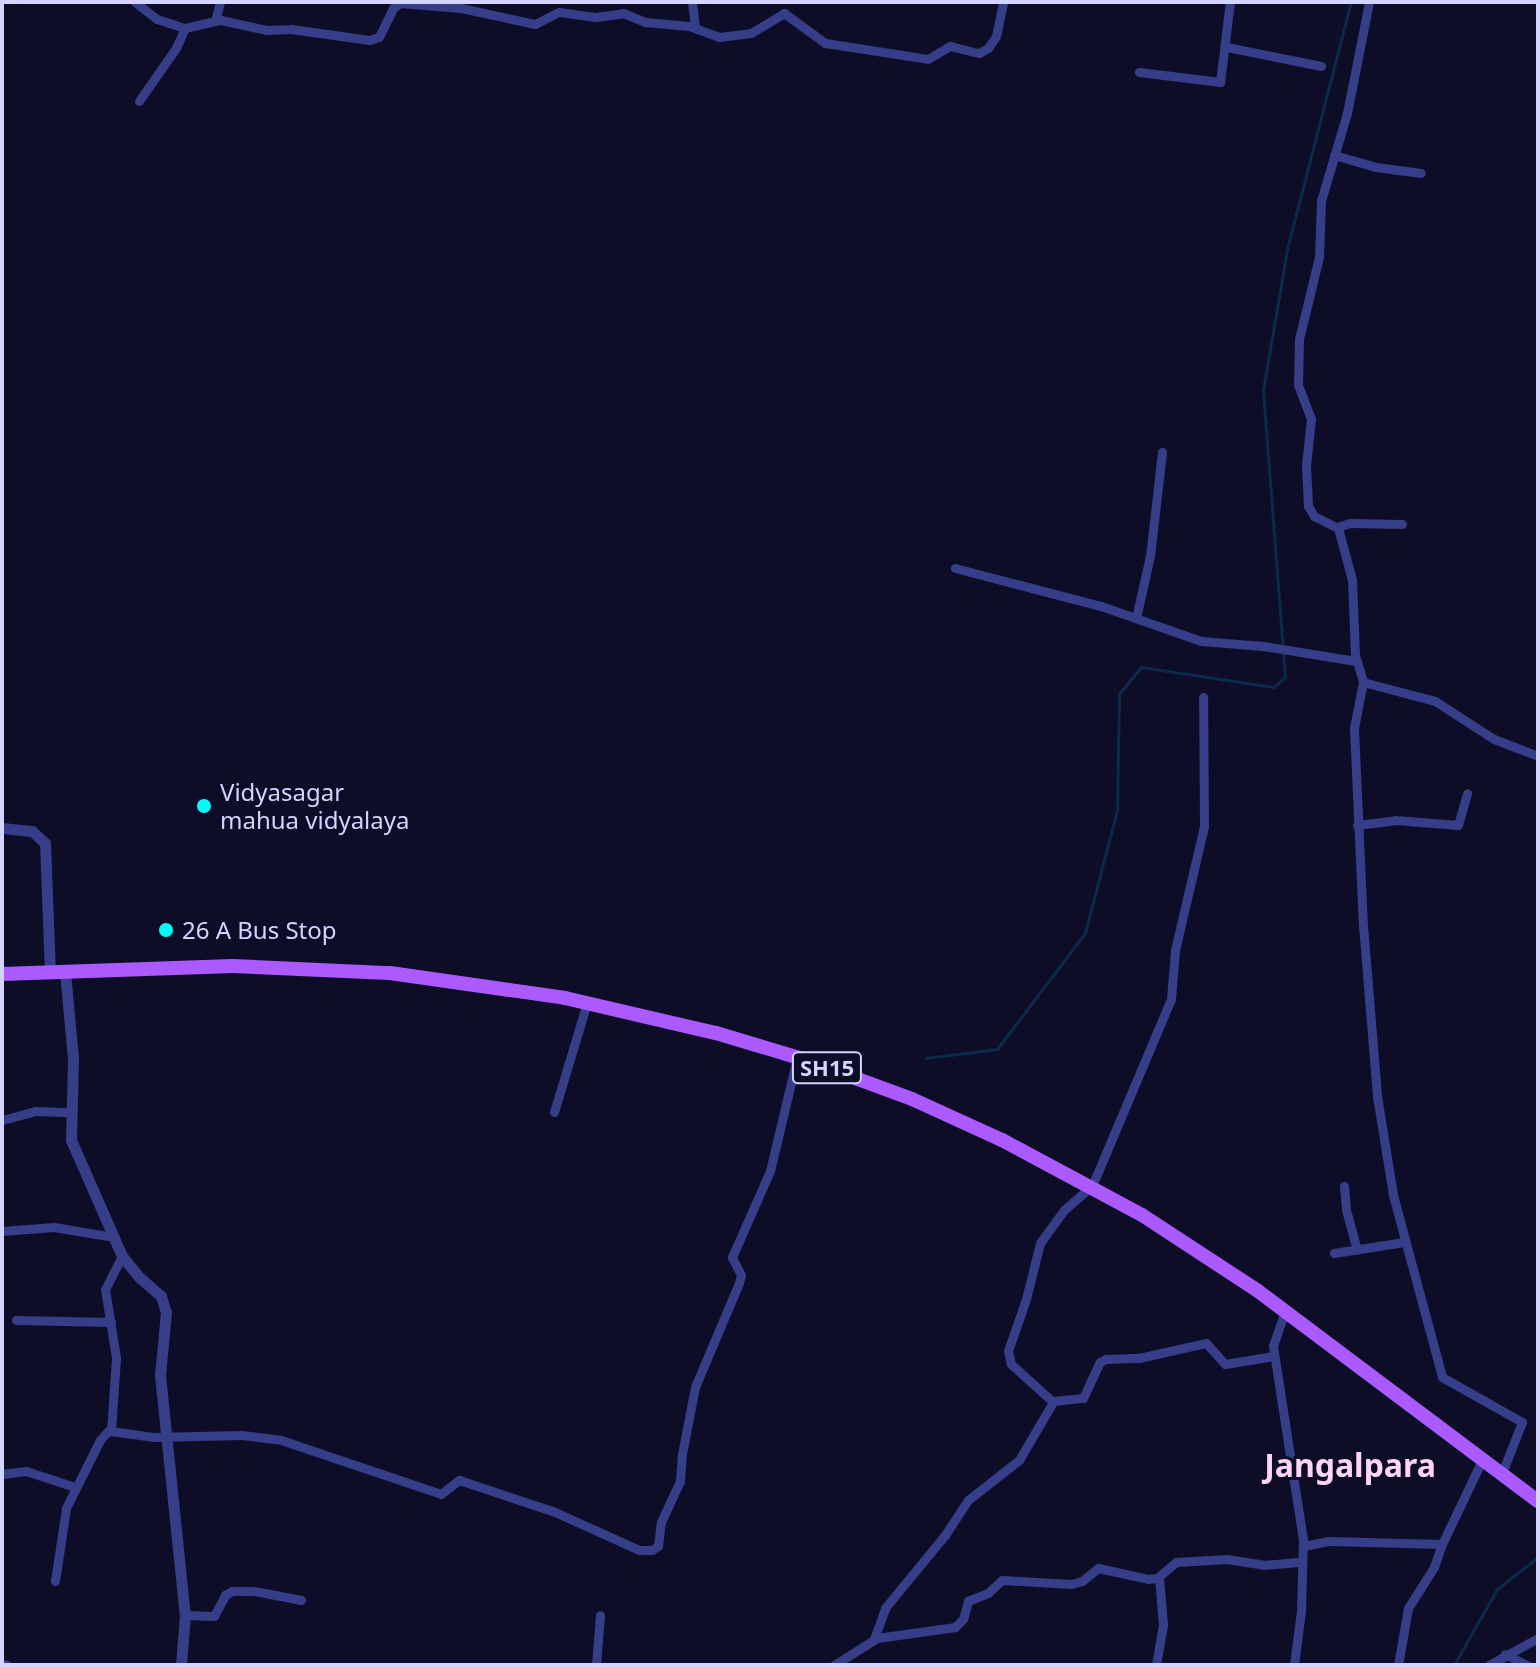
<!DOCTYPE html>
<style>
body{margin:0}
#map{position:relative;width:1540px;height:1667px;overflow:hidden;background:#0e0d27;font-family:"Noto Sans",sans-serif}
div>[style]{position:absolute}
.stream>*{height:3px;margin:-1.5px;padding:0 1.5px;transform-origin:1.5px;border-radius:1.5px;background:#092a4b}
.minor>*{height:9px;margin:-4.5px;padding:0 4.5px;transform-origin:4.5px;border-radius:4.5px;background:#363e89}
.tertiary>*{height:11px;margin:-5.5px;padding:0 5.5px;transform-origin:5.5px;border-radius:5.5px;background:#363e89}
.primary>*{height:14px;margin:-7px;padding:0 7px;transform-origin:7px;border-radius:7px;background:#ab5aff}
.dots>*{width:22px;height:22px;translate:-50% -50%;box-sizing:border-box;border:4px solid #0e0d27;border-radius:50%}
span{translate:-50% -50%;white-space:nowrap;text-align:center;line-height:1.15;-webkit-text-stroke:6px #0e0d27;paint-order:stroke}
.shield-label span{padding:2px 6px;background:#0e0d27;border:2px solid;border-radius:6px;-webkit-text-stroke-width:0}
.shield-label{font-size:22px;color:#d3d4ff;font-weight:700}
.poi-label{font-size:24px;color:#d3d4ff}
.left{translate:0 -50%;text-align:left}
.district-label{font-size:32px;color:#ffd5f6;font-weight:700}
.frame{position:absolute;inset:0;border:4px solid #d3d4ff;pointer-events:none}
</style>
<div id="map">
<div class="stream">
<i style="left:926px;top:1058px;width:72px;rotate:-7.2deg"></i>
<i style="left:997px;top:1049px;width:146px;rotate:-52.8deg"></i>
<i style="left:1085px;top:933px;width:127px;rotate:-75.4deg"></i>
<i style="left:1117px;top:810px;width:116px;rotate:-89deg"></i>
<i style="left:1119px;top:694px;width:35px;rotate:-51deg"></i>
<i style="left:1141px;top:667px;width:134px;rotate:8.6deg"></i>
<i style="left:1274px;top:687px;width:15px;rotate:-42deg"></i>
<i style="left:1285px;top:677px;width:288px;rotate:-94.4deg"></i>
<i style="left:1263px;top:390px;width:143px;rotate:-80.3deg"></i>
<i style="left:1287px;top:249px;width:255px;rotate:-75.5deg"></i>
<i style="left:1454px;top:1665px;width:87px;rotate:-60.5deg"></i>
<i style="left:1497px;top:1589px;width:52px;rotate:-38deg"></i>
</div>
<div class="minor">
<i style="left:135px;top:2px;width:28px;rotate:38deg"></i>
<i style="left:157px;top:19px;width:29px;rotate:18deg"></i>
<i style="left:185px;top:28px;width:37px;rotate:-13deg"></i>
<i style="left:221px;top:20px;width:46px;rotate:12.5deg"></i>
<i style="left:266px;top:30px;width:25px;rotate:-2deg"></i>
<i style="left:291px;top:29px;width:79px;rotate:8deg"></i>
<i style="left:369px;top:40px;width:10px;rotate:-17deg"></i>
<i style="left:379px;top:37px;width:32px;rotate:-64deg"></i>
<i style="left:393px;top:8px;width:9px;rotate:-36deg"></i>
<i style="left:400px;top:3px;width:61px;rotate:4.7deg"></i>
<i style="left:461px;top:8px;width:76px;rotate:12.2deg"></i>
<i style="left:535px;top:24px;width:27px;rotate:-27deg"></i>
<i style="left:559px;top:12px;width:37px;rotate:8deg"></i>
<i style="left:596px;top:17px;width:27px;rotate:-8deg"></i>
<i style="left:623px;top:13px;width:24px;rotate:22deg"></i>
<i style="left:645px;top:22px;width:44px;rotate:5.2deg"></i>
<i style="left:689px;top:26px;width:32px;rotate:20deg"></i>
<i style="left:719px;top:37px;width:32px;rotate:-7deg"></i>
<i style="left:751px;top:33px;width:39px;rotate:-31deg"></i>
<i style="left:784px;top:13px;width:51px;rotate:36.2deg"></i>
<i style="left:825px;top:43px;width:104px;rotate:8.8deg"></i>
<i style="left:928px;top:59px;width:26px;rotate:-31deg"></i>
<i style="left:950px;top:46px;width:30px;rotate:14deg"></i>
<i style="left:979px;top:53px;width:10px;rotate:-29deg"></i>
<i style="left:988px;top:48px;width:14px;rotate:-56deg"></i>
<i style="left:996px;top:36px;width:35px;rotate:-78deg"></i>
<i style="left:692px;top:2px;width:26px;rotate:83deg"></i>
<i style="left:1369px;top:2px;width:113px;rotate:101.2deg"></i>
<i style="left:1347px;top:113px;width:92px;rotate:106.5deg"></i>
<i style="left:1321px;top:201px;width:56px;rotate:92deg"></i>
<i style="left:1319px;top:257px;width:84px;rotate:103.7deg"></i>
<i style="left:1299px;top:339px;width:46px;rotate:91.2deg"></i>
<i style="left:1298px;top:385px;width:36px;rotate:69deg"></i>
<i style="left:1311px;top:419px;width:46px;rotate:96.2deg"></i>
<i style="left:1306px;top:465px;width:41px;rotate:87.2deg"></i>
<i style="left:1308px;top:506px;width:12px;rotate:59deg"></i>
<i style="left:1314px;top:516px;width:27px;rotate:27deg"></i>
<i style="left:1338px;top:528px;width:54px;rotate:74.9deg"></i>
<i style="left:1352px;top:580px;width:75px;rotate:87.7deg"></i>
<i style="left:1355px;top:655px;width:28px;rotate:73deg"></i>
<i style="left:1363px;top:682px;width:47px;rotate:101.1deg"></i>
<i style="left:1354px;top:728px;width:197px;rotate:87.4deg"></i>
<i style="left:1363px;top:925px;width:172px;rotate:85.3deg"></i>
<i style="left:1377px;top:1096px;width:100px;rotate:80.8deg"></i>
<i style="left:1393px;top:1195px;width:188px;rotate:74.9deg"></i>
<i style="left:1442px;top:1377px;width:92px;rotate:29.4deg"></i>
<i style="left:1522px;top:1422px;width:55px;rotate:111.4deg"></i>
<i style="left:215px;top:21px;width:20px;rotate:-75deg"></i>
<i style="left:1227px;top:47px;width:96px;rotate:11.4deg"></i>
<i style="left:1139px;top:72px;width:82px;rotate:7deg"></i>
<i style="left:1220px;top:82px;width:81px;rotate:-82.9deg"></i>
<i style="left:139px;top:101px;width:65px;rotate:-55.1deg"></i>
<i style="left:176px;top:48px;width:22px;rotate:-66deg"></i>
<i style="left:1334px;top:155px;width:44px;rotate:15.9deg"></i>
<i style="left:1376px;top:167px;width:45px;rotate:7.6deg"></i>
<i style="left:1337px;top:527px;width:14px;rotate:-17deg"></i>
<i style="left:1350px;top:523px;width:52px;rotate:1.1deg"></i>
<i style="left:955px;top:568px;width:151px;rotate:14.6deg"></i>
<i style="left:1101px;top:606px;width:106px;rotate:19.3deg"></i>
<i style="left:1201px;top:641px;width:62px;rotate:4.6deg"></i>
<i style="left:1263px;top:646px;width:94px;rotate:9.2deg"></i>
<i style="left:1136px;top:618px;width:64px;rotate:-77.3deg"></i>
<i style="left:1150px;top:556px;width:105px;rotate:-83.4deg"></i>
<i style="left:1363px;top:682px;width:74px;rotate:14.8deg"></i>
<i style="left:1435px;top:701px;width:70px;rotate:32.8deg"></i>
<i style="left:1494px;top:739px;width:47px;rotate:21.1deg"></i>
<i style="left:1357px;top:825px;width:38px;rotate:-7deg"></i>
<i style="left:1395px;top:820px;width:63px;rotate:4.5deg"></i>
<i style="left:1458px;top:825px;width:33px;rotate:-74deg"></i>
<i style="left:554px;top:1112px;width:114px;rotate:-73.2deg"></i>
<i style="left:2px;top:1120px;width:34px;rotate:-15deg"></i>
<i style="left:35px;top:1111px;width:34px;rotate:2deg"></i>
<i style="left:1344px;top:1186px;width:24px;rotate:85deg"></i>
<i style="left:1346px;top:1210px;width:41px;rotate:74.6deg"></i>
<i style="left:2px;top:1231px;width:52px;rotate:-4.4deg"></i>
<i style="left:54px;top:1227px;width:61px;rotate:9.5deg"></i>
<i style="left:1334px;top:1253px;width:71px;rotate:-8.9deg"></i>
<i style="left:122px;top:1256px;width:37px;rotate:117deg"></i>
<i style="left:105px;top:1289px;width:70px;rotate:80.9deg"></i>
<i style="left:116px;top:1358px;width:73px;rotate:93.9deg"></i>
<i style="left:111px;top:1431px;width:42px;rotate:8.1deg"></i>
<i style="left:153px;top:1437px;width:89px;rotate:-1.3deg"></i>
<i style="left:242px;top:1435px;width:39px;rotate:7deg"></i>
<i style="left:281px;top:1440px;width:169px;rotate:18.6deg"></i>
<i style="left:441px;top:1494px;width:23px;rotate:-38deg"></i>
<i style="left:459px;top:1480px;width:101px;rotate:18.4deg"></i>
<i style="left:555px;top:1512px;width:92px;rotate:24.3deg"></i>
<i style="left:639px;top:1550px;width:13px"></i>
<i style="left:652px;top:1550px;width:7px;rotate:-34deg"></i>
<i style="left:658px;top:1546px;width:24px;rotate:-83deg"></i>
<i style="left:661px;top:1522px;width:45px;rotate:-65.1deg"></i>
<i style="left:680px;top:1481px;width:27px;rotate:-86deg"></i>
<i style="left:682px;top:1454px;width:68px;rotate:-79deg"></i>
<i style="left:695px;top:1387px;width:113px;rotate:-67.1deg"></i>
<i style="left:739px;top:1283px;width:8px;rotate:-76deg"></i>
<i style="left:741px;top:1275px;width:20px;rotate:-117deg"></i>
<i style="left:732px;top:1257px;width:94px;rotate:-66.2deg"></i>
<i style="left:770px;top:1171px;width:116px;rotate:-76.6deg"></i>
<i style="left:1285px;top:1311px;width:37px;rotate:109deg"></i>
<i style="left:1273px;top:1346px;width:195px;rotate:81.2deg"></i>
<i style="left:1303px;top:1539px;width:72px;rotate:91.6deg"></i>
<i style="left:1301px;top:1611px;width:54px;rotate:97.4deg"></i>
<i style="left:16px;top:1320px;width:95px;rotate:1.2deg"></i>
<i style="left:1053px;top:1401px;width:30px;rotate:-6deg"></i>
<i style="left:1083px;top:1398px;width:40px;rotate:-65deg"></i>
<i style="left:1100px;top:1362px;width:7px;rotate:-27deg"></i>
<i style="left:1106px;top:1359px;width:33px;rotate:-2deg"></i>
<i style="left:1139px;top:1358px;width:69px;rotate:-12.6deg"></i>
<i style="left:1206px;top:1343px;width:28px;rotate:48deg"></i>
<i style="left:1225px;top:1364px;width:50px;rotate:-9.3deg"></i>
<i style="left:2px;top:1474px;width:24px;rotate:-7deg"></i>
<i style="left:26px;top:1471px;width:52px;rotate:18.1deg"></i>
<i style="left:1303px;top:1546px;width:25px;rotate:-11deg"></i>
<i style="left:1328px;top:1541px;width:114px;rotate:1.5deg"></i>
<i style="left:1442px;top:1544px;width:93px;rotate:-64.5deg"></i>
<i style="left:55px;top:1581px;width:74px;rotate:-81.4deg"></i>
<i style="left:66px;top:1508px;width:76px;rotate:-63.4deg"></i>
<i style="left:100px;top:1440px;width:13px;rotate:-48deg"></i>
<i style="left:185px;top:1615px;width:29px;rotate:2deg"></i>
<i style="left:214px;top:1616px;width:24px;rotate:-62deg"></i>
<i style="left:225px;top:1595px;width:8px;rotate:-30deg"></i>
<i style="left:232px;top:1591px;width:22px"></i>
<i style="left:254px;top:1591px;width:48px;rotate:10.8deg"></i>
<i style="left:874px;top:1639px;width:33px;rotate:-70deg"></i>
<i style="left:885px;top:1608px;width:94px;rotate:-50.6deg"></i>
<i style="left:945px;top:1535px;width:42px;rotate:-56.7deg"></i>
<i style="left:968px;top:1500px;width:65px;rotate:-38.1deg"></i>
<i style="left:1019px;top:1460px;width:67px;rotate:-59.6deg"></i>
<i style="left:1053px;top:1402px;width:57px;rotate:-137.9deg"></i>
<i style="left:1011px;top:1364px;width:13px;rotate:-103deg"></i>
<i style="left:1008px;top:1351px;width:55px;rotate:-70.9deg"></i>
<i style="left:1026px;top:1299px;width:58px;rotate:-76deg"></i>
<i style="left:1040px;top:1243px;width:41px;rotate:-54deg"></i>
<i style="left:1064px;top:1210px;width:37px;rotate:-41deg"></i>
<i style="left:1092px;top:1186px;width:203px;rotate:-67.1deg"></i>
<i style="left:1171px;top:999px;width:49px;rotate:-85.3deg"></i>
<i style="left:1175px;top:950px;width:127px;rotate:-76.8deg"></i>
<i style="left:1204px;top:826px;width:129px;rotate:-90.4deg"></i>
<i style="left:1505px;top:1654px;width:25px;rotate:27deg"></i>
<i style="left:2px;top:1664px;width:5px;rotate:11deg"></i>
<i style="left:596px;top:1665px;width:50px;rotate:-85.4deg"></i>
<i style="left:834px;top:1665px;width:51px;rotate:-32.1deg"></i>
<i style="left:877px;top:1638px;width:79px;rotate:-8deg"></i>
<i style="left:955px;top:1627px;width:11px;rotate:-45deg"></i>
<i style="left:963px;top:1619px;width:19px;rotate:-74deg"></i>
<i style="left:968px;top:1601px;width:22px;rotate:-22deg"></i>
<i style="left:988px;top:1593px;width:19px;rotate:-43deg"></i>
<i style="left:1002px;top:1580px;width:69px;rotate:3.3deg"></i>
<i style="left:1071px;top:1584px;width:11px;rotate:-15deg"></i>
<i style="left:1082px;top:1581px;width:21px;rotate:-39deg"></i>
<i style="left:1098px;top:1568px;width:51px;rotate:12.4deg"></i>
<i style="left:1148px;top:1579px;width:9px;rotate:-6deg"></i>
<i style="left:1157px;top:1578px;width:25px;rotate:-40deg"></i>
<i style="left:1176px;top:1562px;width:51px;rotate:-3.4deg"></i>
<i style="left:1227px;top:1559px;width:37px;rotate:9deg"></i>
<i style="left:1264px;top:1565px;width:38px;rotate:-5deg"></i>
<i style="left:1156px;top:1665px;width:41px;rotate:-80.1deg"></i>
<i style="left:1163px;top:1625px;width:48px;rotate:-94.8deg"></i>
<i style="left:1398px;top:1665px;width:58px;rotate:-80deg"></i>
<i style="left:1408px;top:1608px;width:49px;rotate:-57.6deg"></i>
<i style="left:1434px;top:1567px;width:24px;rotate:-71deg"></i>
<i style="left:1489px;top:1665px;width:56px;rotate:-28.9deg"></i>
</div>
<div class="tertiary">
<i style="left:2px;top:828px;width:30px;rotate:6deg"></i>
<i style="left:32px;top:831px;width:18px;rotate:43deg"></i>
<i style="left:45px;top:843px;width:129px;rotate:87.8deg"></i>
<i style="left:65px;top:972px;width:87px;rotate:84.7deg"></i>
<i style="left:73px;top:1059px;width:81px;rotate:91.4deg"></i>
<i style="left:71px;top:1140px;width:127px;rotate:66.3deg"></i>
<i style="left:122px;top:1256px;width:27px;rotate:51deg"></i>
<i style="left:139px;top:1277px;width:29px;rotate:41deg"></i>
<i style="left:161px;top:1296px;width:17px;rotate:73deg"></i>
<i style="left:166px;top:1312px;width:63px;rotate:95.4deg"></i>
<i style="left:160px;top:1375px;width:241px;rotate:84.1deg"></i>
<i style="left:185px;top:1615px;width:50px;rotate:94.6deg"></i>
</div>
<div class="primary">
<i style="left:2px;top:974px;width:231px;rotate:-2deg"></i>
<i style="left:233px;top:966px;width:157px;rotate:2.6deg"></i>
<i style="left:390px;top:973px;width:177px;rotate:8.1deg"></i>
<i style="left:565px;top:998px;width:155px;rotate:13.1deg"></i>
<i style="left:716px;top:1033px;width:94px;rotate:16.7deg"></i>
<i style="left:806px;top:1060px;width:113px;rotate:20.2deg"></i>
<i style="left:912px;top:1099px;width:99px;rotate:24.5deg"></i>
<i style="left:1002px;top:1140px;width:159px;rotate:28.2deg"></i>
<i style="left:1142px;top:1215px;width:139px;rotate:33.2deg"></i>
<i style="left:1258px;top:1291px;width:350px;rotate:36.9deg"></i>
</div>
<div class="dots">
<i style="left:204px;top:806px;background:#00fef5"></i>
<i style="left:166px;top:930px;background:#00fef5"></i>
</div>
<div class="shield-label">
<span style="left:827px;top:1068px">SH15</span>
</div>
<div class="poi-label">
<span class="left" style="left:220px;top:806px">Vidyasagar<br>mahua vidyalaya</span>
<span class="left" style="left:182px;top:930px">26 A Bus Stop</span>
</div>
<div class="district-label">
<span style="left:1350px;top:1465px">Jangalpara</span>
</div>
<div class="frame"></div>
</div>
